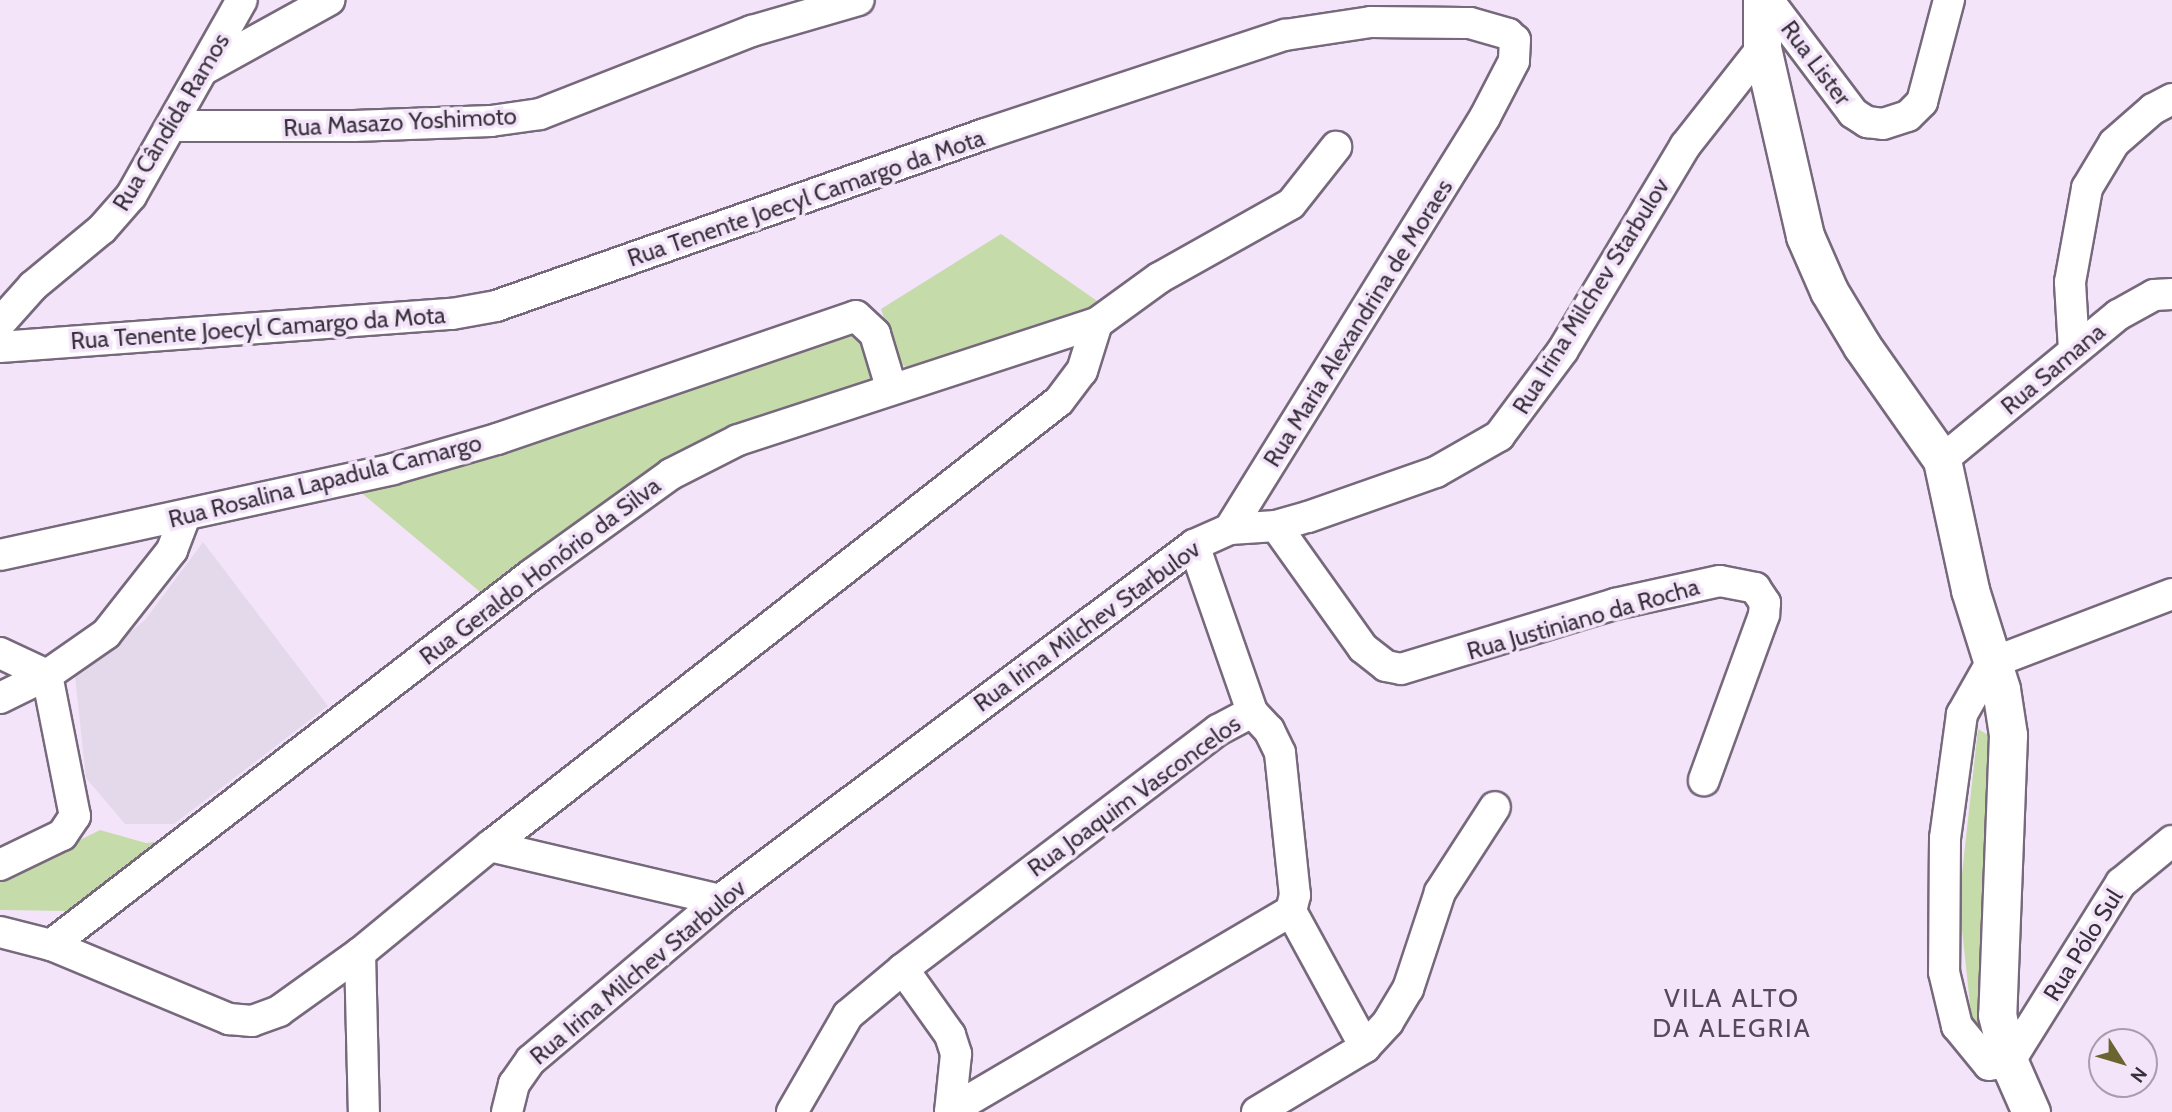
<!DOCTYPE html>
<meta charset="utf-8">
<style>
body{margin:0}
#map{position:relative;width:2172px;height:1112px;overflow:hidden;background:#f4e4fa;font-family:Cabin,sans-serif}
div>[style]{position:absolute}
.medical>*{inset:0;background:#e4d8eb}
.green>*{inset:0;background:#c5dbaa}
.roads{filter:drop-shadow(2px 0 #77697c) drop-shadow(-2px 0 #77697c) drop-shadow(0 2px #77697c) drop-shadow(0 -2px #77697c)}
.minor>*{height:30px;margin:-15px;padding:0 15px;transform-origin:15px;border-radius:15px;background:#fff}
.major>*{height:37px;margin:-18.5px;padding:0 18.5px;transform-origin:18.5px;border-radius:18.5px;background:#fff}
span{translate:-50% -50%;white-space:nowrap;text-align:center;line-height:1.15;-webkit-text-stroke:7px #f4e4fa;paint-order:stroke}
.street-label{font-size:24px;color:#37313a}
.neighbourhood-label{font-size:26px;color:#56495b;letter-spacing:2px}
.north{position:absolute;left:2088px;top:1028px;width:70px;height:70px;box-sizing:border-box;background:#f4e4fa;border:2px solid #a89cad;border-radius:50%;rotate:127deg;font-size:19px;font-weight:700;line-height:28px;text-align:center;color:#37313a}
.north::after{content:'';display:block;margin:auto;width:24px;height:32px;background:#6b6430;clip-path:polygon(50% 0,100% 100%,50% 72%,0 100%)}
</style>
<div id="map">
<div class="medical">
<i style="clip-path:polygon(203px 542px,328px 706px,174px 824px,125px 824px,86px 778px,75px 677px,145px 620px)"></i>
</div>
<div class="green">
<i style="clip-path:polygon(1001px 234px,1100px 303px,1084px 315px,907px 368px,899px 362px,881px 309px)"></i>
<i style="clip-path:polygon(860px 326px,875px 370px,872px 380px,650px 468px,485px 596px,352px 485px)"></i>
<i style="clip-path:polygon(1978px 729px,1995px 739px,1982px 1035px,1971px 1014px,1959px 901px)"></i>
<i style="clip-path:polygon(100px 830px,146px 843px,181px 839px,68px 911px,0 910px,0 880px)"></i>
</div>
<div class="roads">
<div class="minor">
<i style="left:1768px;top:0;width:141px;rotate:53deg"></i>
<i style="left:1853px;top:113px;width:17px;rotate:33deg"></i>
<i style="left:1867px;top:122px;width:16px;rotate:7deg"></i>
<i style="left:1883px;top:124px;width:26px;rotate:-18deg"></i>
<i style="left:1908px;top:116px;width:20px;rotate:-45deg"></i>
<i style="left:1922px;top:102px;width:106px;rotate:-75.2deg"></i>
<i style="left:206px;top:68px;width:141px;rotate:-28.9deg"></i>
<i style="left:173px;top:126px;width:181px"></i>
<i style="left:354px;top:126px;width:137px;rotate:-2.1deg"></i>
<i style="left:491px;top:121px;width:49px;rotate:-8.1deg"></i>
<i style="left:540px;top:114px;width:228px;rotate:-21.4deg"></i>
<i style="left:752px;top:31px;width:111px;rotate:-16.2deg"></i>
<i style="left:0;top:323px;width:50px;rotate:-48.3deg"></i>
<i style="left:33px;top:286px;width:89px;rotate:-39.6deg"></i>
<i style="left:102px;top:229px;width:44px;rotate:-48.7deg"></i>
<i style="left:131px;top:196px;width:225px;rotate:-60.5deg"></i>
<i style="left:0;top:347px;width:453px;rotate:-4.2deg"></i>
<i style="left:452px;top:314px;width:45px;rotate:-10.3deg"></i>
<i style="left:496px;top:306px;width:518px;rotate:-19.38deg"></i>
<i style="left:985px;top:134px;width:316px;rotate:-18.3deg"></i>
<i style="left:1285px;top:35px;width:87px;rotate:-8.6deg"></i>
<i style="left:1371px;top:22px;width:99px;rotate:0.6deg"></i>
<i style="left:1470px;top:23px;width:40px;rotate:16deg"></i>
<i style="left:1508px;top:34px;width:9px;rotate:41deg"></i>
<i style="left:1515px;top:40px;width:21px;rotate:93deg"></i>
<i style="left:1514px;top:61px;width:63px;rotate:117.4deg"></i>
<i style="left:1485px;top:117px;width:485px;rotate:121.8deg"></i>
<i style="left:2074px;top:350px;width:68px;rotate:-93.4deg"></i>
<i style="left:2070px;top:282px;width:96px;rotate:-79.7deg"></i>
<i style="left:2087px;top:188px;width:52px;rotate:-59deg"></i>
<i style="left:2114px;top:143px;width:52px;rotate:-41.1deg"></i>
<i style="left:2153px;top:109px;width:21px;rotate:-28deg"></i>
<i style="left:1942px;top:460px;width:228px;rotate:-39.5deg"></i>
<i style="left:2118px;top:315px;width:41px;rotate:-29.1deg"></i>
<i style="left:2154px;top:295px;width:18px;rotate:-3deg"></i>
<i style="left:1276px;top:526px;width:150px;rotate:54.5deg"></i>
<i style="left:1363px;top:648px;width:29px;rotate:38deg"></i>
<i style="left:1386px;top:666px;width:15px;rotate:11deg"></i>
<i style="left:1401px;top:669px;width:224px;rotate:-16.9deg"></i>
<i style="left:1615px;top:604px;width:107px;rotate:-12.4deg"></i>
<i style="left:1720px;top:581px;width:36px;rotate:11deg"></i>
<i style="left:1755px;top:588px;width:18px;rotate:56deg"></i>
<i style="left:1765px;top:603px;width:12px;rotate:95deg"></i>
<i style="left:1764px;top:615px;width:176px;rotate:110deg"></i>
<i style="left:1194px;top:545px;width:177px;rotate:70.8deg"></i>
<i style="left:0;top:555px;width:402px;rotate:-12.3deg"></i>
<i style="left:393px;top:469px;width:108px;rotate:-16.1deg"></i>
<i style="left:497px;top:439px;width:379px;rotate:-18.9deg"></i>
<i style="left:856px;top:316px;width:26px;rotate:43deg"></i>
<i style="left:875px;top:334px;width:55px;rotate:73.2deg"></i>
<i style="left:2172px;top:594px;width:194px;rotate:159.1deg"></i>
<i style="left:1991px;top:663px;width:59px;rotate:119.6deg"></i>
<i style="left:1962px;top:714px;width:125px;rotate:97.8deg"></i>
<i style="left:1945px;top:838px;width:134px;rotate:90.4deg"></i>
<i style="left:1944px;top:972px;width:56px;rotate:76.5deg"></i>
<i style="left:1957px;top:1026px;width:50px;rotate:50.6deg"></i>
<i style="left:1989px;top:1065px;width:20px;rotate:-9deg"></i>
<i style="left:2009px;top:1062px;width:211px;rotate:-58deg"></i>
<i style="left:2121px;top:883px;width:66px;rotate:-39.5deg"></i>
<i style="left:0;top:653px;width:52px;rotate:25.1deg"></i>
<i style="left:47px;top:675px;width:144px;rotate:78.8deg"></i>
<i style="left:75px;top:816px;width:23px;rotate:124deg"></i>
<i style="left:62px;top:835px;width:69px;rotate:154.2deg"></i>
<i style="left:0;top:698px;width:52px;rotate:-26.1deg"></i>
<i style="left:47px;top:675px;width:72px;rotate:-34.8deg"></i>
<i style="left:106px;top:634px;width:107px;rotate:-51.8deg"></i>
<i style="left:172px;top:550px;width:36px;rotate:-69deg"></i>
<i style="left:490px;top:846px;width:236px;rotate:13.2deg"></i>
<i style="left:1291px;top:911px;width:155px;rotate:61.4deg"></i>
<i style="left:0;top:932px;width:53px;rotate:14.3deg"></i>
<i style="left:51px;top:945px;width:193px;rotate:22.6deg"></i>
<i style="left:229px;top:1019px;width:23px;rotate:5deg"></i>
<i style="left:252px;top:1021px;width:29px;rotate:-20deg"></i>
<i style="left:279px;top:1011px;width:100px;rotate:-35.6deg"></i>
<i style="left:360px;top:953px;width:168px;rotate:-39.5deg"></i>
<i style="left:490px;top:846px;width:722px;rotate:-38.03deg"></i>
<i style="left:1059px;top:401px;width:38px;rotate:-53deg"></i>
<i style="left:1082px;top:371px;width:50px;rotate:-72.6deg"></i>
<i style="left:1097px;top:323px;width:77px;rotate:-36deg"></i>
<i style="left:1159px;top:278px;width:151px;rotate:-29.3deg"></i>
<i style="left:1291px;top:204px;width:73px;rotate:-51.7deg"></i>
<i style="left:51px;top:945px;width:606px;rotate:-37.63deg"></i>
<i style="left:531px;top:575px;width:173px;rotate:-35.8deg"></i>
<i style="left:671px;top:474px;width:75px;rotate:-26.9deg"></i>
<i style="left:738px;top:440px;width:378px;rotate:-18.1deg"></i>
<i style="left:360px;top:953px;width:159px;rotate:88.6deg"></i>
<i style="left:903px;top:969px;width:395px;rotate:-37.2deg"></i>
<i style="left:1218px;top:730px;width:38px;rotate:-28deg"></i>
<i style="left:1252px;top:712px;width:25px;rotate:47deg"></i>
<i style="left:1269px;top:730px;width:25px;rotate:64deg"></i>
<i style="left:1280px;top:753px;width:143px;rotate:84deg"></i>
<i style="left:1295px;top:895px;width:16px;rotate:104deg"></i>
<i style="left:1291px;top:911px;width:395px;rotate:149.6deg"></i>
<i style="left:507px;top:1112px;width:29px;rotate:-76deg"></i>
<i style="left:514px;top:1084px;width:29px;rotate:-55deg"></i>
<i style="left:531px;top:1060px;width:248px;rotate:-40.2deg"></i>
<i style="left:720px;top:900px;width:592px;rotate:-36.83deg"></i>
<i style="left:1194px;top:545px;width:39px;rotate:-24deg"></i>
<i style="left:1230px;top:529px;width:46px;rotate:-3.7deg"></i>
<i style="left:1276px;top:526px;width:33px;rotate:-16deg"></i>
<i style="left:1308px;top:517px;width:136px;rotate:-19.4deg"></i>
<i style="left:1436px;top:472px;width:73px;rotate:-29.7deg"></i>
<i style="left:1499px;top:436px;width:107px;rotate:-53.3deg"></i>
<i style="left:1563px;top:350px;width:238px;rotate:-59.1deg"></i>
<i style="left:1685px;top:146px;width:125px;rotate:-51.8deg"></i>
<i style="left:792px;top:1112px;width:112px;rotate:-60deg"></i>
<i style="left:848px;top:1015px;width:72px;rotate:-39.9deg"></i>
<i style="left:903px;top:969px;width:81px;rotate:54.5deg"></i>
<i style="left:950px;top:1035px;width:20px;rotate:72deg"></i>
<i style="left:956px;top:1054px;width:58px;rotate:95.9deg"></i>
<i style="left:1257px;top:1112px;width:126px;rotate:-31deg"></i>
<i style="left:1365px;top:1047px;width:34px;rotate:-47deg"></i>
<i style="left:1388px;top:1022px;width:39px;rotate:-59deg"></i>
<i style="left:1408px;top:989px;width:102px;rotate:-71.7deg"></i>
<i style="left:1440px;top:892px;width:101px;rotate:-57.1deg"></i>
</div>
<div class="major">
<i style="left:1762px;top:0;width:48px;rotate:90deg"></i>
<i style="left:1762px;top:48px;width:193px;rotate:77.1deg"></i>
<i style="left:1805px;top:236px;width:60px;rotate:66.4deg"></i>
<i style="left:1829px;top:291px;width:64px;rotate:59deg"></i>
<i style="left:1862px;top:346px;width:139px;rotate:54.9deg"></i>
<i style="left:1942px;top:460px;width:133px;rotate:77.8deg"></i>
<i style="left:1970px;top:590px;width:104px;rotate:72.6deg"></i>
<i style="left:2001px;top:689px;width:47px;rotate:81.3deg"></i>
<i style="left:2008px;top:735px;width:280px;rotate:92.2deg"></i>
<i style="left:1997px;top:1015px;width:49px;rotate:75.7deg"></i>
<i style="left:2009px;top:1062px;width:55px;rotate:66.3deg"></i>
</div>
</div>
<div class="street-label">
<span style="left:1816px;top:63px;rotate:53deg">Rua Lister</span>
<span style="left:171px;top:122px;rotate:-59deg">Rua Cândida Ramos</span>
<span style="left:400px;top:122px;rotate:-3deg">Rua Masazo Yoshimoto</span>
<span style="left:806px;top:198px;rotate:-19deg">Rua Tenente Joecyl Camargo da Mota</span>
<span style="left:1591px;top:296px;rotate:-58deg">Rua Irina Milchev Starbulov</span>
<span style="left:1358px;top:323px;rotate:-58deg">Rua Maria Alexandrina de Moraes</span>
<span style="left:258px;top:328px;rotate:-4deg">Rua Tenente Joecyl Camargo da Mota</span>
<span style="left:2053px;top:369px;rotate:-40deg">Rua Samana</span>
<span style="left:325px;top:481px;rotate:-14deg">Rua Rosalina Lapadula Camargo</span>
<span style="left:540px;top:571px;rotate:-37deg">Rua Geraldo Honório da Silva</span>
<span style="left:1583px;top:619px;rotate:-16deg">Rua Justiniano da Rocha</span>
<span style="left:1087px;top:626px;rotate:-36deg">Rua Irina Milchev Starbulov</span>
<span style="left:1134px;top:796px;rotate:-36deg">Rua Joaquim Vasconcelos</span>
<span style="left:2083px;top:945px;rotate:-58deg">Rua Pólo Sul</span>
<span style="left:638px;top:972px;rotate:-40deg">Rua Irina Milchev Starbulov</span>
</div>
<div class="neighbourhood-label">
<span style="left:1732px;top:1014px">VILA ALTO<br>DA ALEGRIA</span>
</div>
<div class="north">N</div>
</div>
